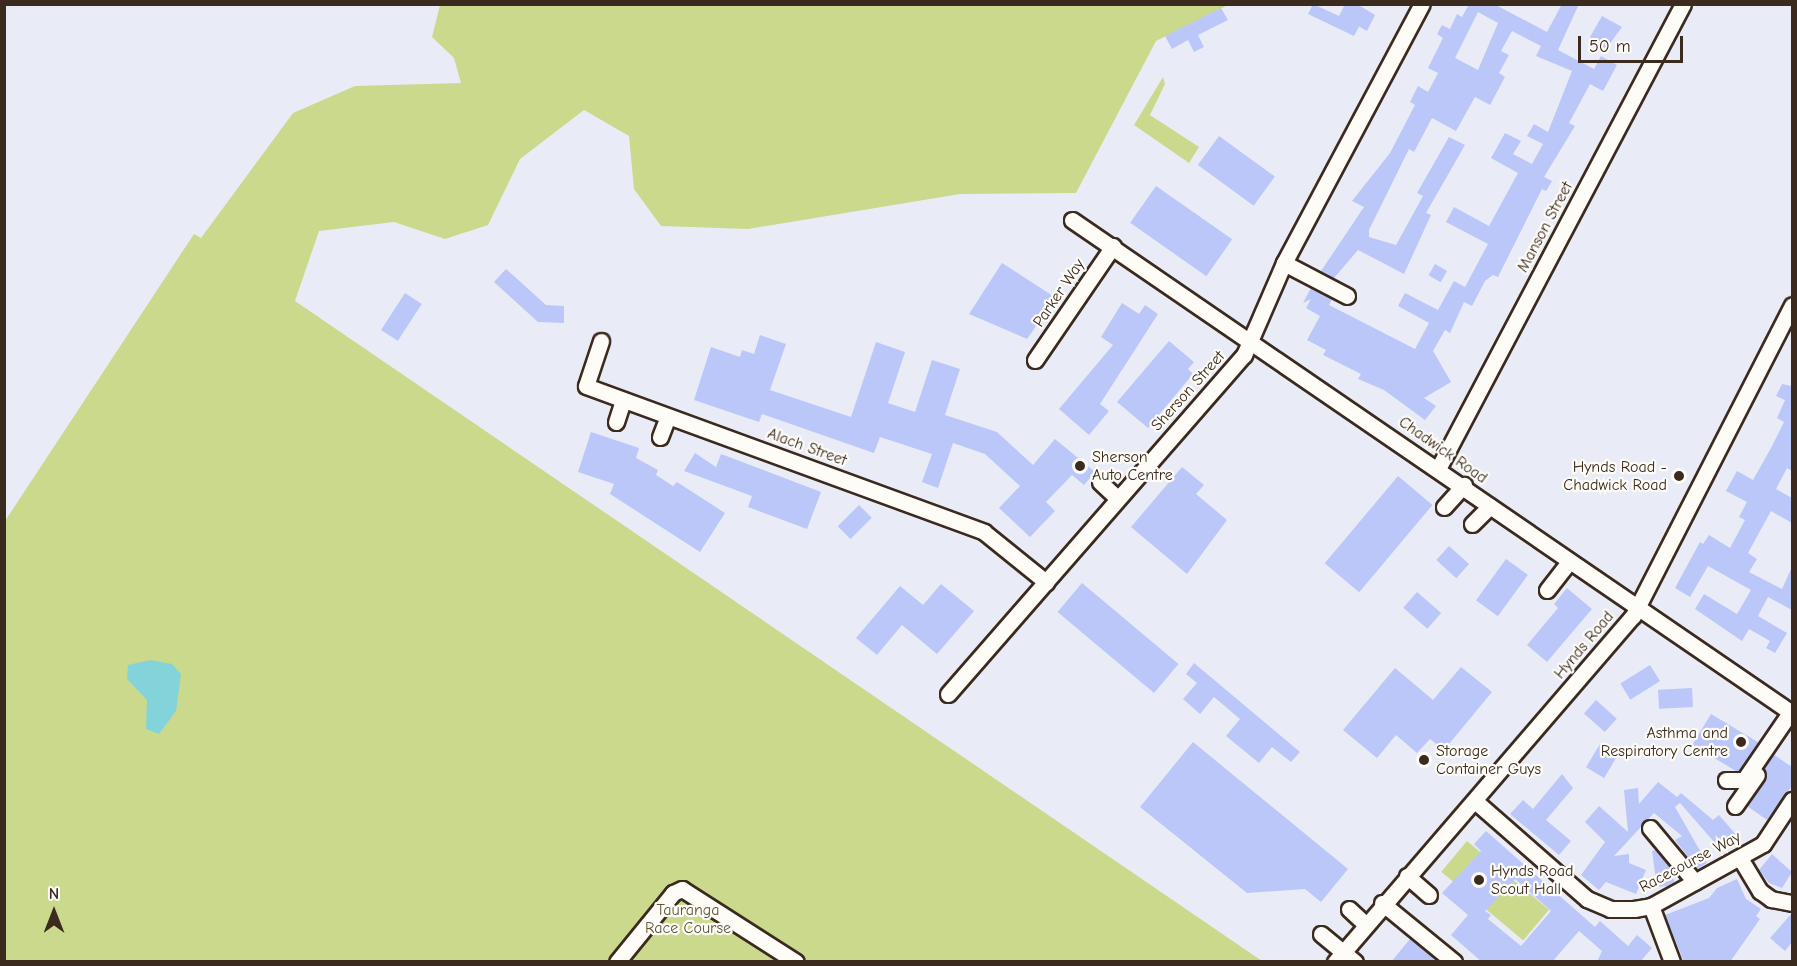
<!DOCTYPE html>
<style>
body{margin:0}
#map{position:relative;width:1797px;height:966px;overflow:hidden;background:#e9ecf7;font-family:"Comic Neue",sans-serif}
div>[style]{position:absolute}
.green>*{inset:0;background:#cbd98d;transform-origin:0 0}
.water>*{inset:0;background:#83d4da}
.building>*{inset:0;background:#bac7f8;transform-origin:0 0}
.roads{filter:drop-shadow(2px 0 #3b2a1e) drop-shadow(-2px 0 #3b2a1e) drop-shadow(0 2px #3b2a1e) drop-shadow(0 -2px #3b2a1e)}
.minor>*{height:15px;margin:-7.5px;padding:0 7.5px;transform-origin:7.5px;border-radius:7.5px;background:#fdfcf7}
.dots>*{width:16px;height:16px;translate:-50% -50%;box-sizing:border-box;border:3px solid #fdfcf7;border-radius:50%}
span{translate:-50% -50%;white-space:nowrap;text-align:center;line-height:1.15;-webkit-text-stroke:4.5px #fdfcf7;paint-order:stroke}
.street-label{font-size:16px;color:#3b2a1e}
.poi-label{font-size:16px;color:#3b2a1e}
.left{translate:0 -50%;text-align:left}
.right{translate:-100% -50%;text-align:right}
.park-label{font-size:16px;color:#5f563a}
.frame{position:absolute;inset:0;border:6px solid #3b2a1e;pointer-events:none}
.north{position:absolute;left:24px;top:882px;width:60px;height:60px;-webkit-text-stroke:4px #fdfcf7;paint-order:stroke;rotate:0deg;font-size:16px;font-weight:700;line-height:24px;text-align:center;color:#3b2a1e}
.north::after{content:'';display:block;margin:auto;width:21px;height:27px;background:#3b2a1e;clip-path:polygon(50% 0,100% 100%,50% 72%,0 100%)}
.scale{position:absolute;left:1578px;top:36px;width:105px;height:27px;box-sizing:border-box;border:3px solid #3b2a1e;border-top:0;padding-left:8px;font-size:18px;line-height:21px;white-space:nowrap;color:#3b2a1e;-webkit-text-stroke:4px #fdfcf7;paint-order:stroke}
</style>
<div id="map">
<div class="green">
<i style="clip-path:polygon(440px 5px,1228px 5px,1156px 41px,1076px 193px,960px 194px,748px 229px,661px 226px,634px 189px,629px 136px,584px 110px,520px 159px,488px 225px,445px 239px,394px 222px,319px 231px,295px 301px,1262px 961px,5px 962px,5px 521px,194px 234px,201px 238px,293px 113px,355px 86px,461px 83px,454px 58px,432px 37px)"></i>
<i style="clip-path:polygon(1163px 77px,1165px 84px,1150px 115px,1199px 147px,1189px 163px,1134px 125px)"></i>
<i style="left:1467px;top:841px;width:107px;height:40px;rotate:40deg"></i>
</div>
<div class="water">
<i style="clip-path:polygon(150px 660px,172px 664px,181px 674px,176px 711px,159px 734px,146px 729px,147px 700px,127px 679px,128px 665px)"></i>
</div>
<div class="building">
<i style="clip-path:polygon(1313px 4px,1339px 16px,1345px 4px,1357px 4px,1375px 15px,1367px 31px,1356px 25px,1359px 27px,1354px 36px,1308px 14px)"></i>
<i style="clip-path:polygon(evenodd,1465px 4px,1494px 4px,1547px 32px,1562px 4px,1579px 4px,1558px 50px,1594px 69px,1601px 56px,1617px 65px,1603px 91px,1590px 84px,1569px 123px,1575px 126px,1544px 177px,1552px 181px,1546px 191px,1542px 189px,1498px 277px,1493px 275px,1485px 281px,1472px 306px,1464px 302px,1450px 333px,1445px 330px,1433px 351px,1451px 382px,1424px 398px,1436px 406px,1425px 420px,1384px 390px,1358px 379px,1361px 374px,1323px 355px,1326px 350px,1307px 340px,1320px 316px,1306px 308px,1311px 299px,1303px 303px,1311px 288px,1332px 299px,1329px 305px,1415px 349px,1429px 323px,1398px 306px,1405px 293px,1438px 310px,1454px 281px,1465px 287px,1488px 244px,1446px 222px,1454px 207px,1489px 226px,1518px 173px,1491px 158px,1505px 133px,1521px 141px,1513px 154px,1532px 164px,1543px 144px,1527px 136px,1534px 124px,1548px 132px,1572px 71px,1536px 56px,1541px 46px,1512px 31px,1501px 51px,1509px 55px,1499px 73px,1505px 77px,1490px 105px,1475px 97px,1456px 131px,1432px 118px,1414px 152px,1409px 149px,1369px 230px,1369px 237px,1396px 245px,1423px 196px,1417px 193px,1449px 137px,1465px 145px,1426px 213px,1431px 215px,1404px 274px,1358px 250px,1334px 278px,1321px 271px,1364px 207px,1352px 201px,1390px 153px,1415px 105px,1410px 102px,1418px 86px,1428px 92px,1438px 73px,1428px 68px,1443px 38px,1437px 34px,1442px 25px,1450px 29px,1457px 14px,1462px 17px,1468px 6px,1465px 4px,1478px 12px,1498px 23px,1478px 70px,1455px 58px,1478px 12px)"></i>
<i style="clip-path:polygon(1221px 8px,1228px 20px,1198px 35px,1204px 47px,1194px 52px,1188px 40px,1172px 49px,1165px 36px)"></i>
<i style="clip-path:polygon(1602px 16px,1622px 27px,1606px 49px,1590px 37px)"></i>
<i style="left:1219px;top:136px;width:69px;height:36px;rotate:36deg"></i>
<i style="left:1156px;top:186px;width:93px;height:45px;rotate:35deg"></i>
<i style="clip-path:polygon(1002px 263px,1056px 298px,1027px 339px,969px 314px)"></i>
<i style="left:1435px;top:264px;width:14px;height:13px;rotate:30deg"></i>
<i style="clip-path:polygon(506px 269px,546px 305px,564px 306px,564px 323px,538px 322px,494px 282px)"></i>
<i style="left:405px;top:293px;width:20px;height:44px;rotate:33deg"></i>
<i style="clip-path:polygon(1122px 303px,1139px 314px,1145px 305px,1158px 314px,1100px 404px,1109px 411px,1089px 435px,1059px 409px,1113px 345px,1101px 337px)"></i>
<i style="clip-path:polygon(760px 335px,786px 344px,770px 390px,851px 417px,876px 342px,905px 352px,888px 403px,915px 412px,932px 360px,960px 369px,945px 415px,997px 432px,1033px 465px,1055px 439px,1095px 472px,1084px 485px,1072px 475px,1046px 502px,1055px 511px,1030px 537px,999px 508px,1020px 486px,985px 454px,953px 443px,938px 488px,922px 482px,932px 454px,880px 437px,874px 453px,762px 414px,759px 422px,694px 400px,711px 347px,740px 357px,742px 350px,754px 354px)"></i>
<i style="clip-path:polygon(1169px 341px,1194px 362px,1188px 369px,1193px 374px,1148px 428px,1117px 402px)"></i>
<i style="clip-path:polygon(1782px 384px,1792px 386px,1792px 471px,1787px 468px,1776px 489px,1792px 498px,1792px 523px,1771px 511px,1748px 553px,1757px 559px,1749px 572px,1782px 589px,1792px 567px,1792px 610px,1768px 597px,1758px 616px,1787px 633px,1775px 653px,1766px 648px,1770px 641px,1749px 629px,1742px 641px,1695px 609px,1704px 594px,1737px 614px,1751px 590px,1708px 566px,1690px 597px,1675px 588px,1700px 542px,1703px 544px,1709px 535px,1730px 548px,1745px 520px,1739px 517px,1747px 502px,1726px 491px,1737px 471px,1753px 480px,1771px 448px,1784px 422px,1777px 418px,1785px 400px,1776px 396px)"></i>
<i style="clip-path:polygon(591px 432px,639px 448px,636px 458px,658px 470px,656px 475px,673px 486px,677px 482px,725px 513px,700px 552px,610px 494px,614px 484px,578px 472px)"></i>
<i style="clip-path:polygon(695px 453px,716px 467px,721px 454px,821px 492px,807px 529px,748px 507px,752px 496px,684px 471px)"></i>
<i style="clip-path:polygon(1182px 467px,1204px 485px,1196px 494px,1227px 520px,1187px 574px,1131px 527px)"></i>
<i style="left:1398px;top:476px;width:45px;height:114px;rotate:40deg"></i>
<i style="left:859px;top:505px;width:18px;height:30px;rotate:45deg"></i>
<i style="left:1449px;top:546px;width:27px;height:19px;rotate:42deg"></i>
<i style="left:1506px;top:559px;width:27px;height:51px;rotate:36deg"></i>
<i style="left:1082px;top:583px;width:126px;height:38px;rotate:40deg"></i>
<i style="clip-path:polygon(941px 584px,974px 611px,937px 654px,902px 625px,877px 655px,856px 638px,900px 586px,923px 605px)"></i>
<i style="clip-path:polygon(1567px 588px,1592px 609px,1547px 662px,1527px 645px,1558px 608px,1554px 604px)"></i>
<i style="left:1417px;top:592px;width:32px;height:21px;rotate:41deg"></i>
<i style="clip-path:polygon(1194px 663px,1300px 752px,1291px 762px,1272px 747px,1259px 763px,1226px 736px,1240px 719px,1214px 697px,1200px 714px,1183px 699px,1197px 683px,1186px 674px)"></i>
<i style="left:1650px;top:665px;width:19px;height:35px;rotate:58deg"></i>
<i style="clip-path:polygon(1461px 667px,1492px 692px,1444px 750px,1430px 739px,1417px 753px,1396px 735px,1377px 758px,1343px 730px,1395px 668px,1433px 700px)"></i>
<i style="left:1692px;top:688px;width:19px;height:34px;rotate:87deg"></i>
<i style="left:1596px;top:700px;width:28px;height:18px;rotate:42deg"></i>
<i style="left:1711px;top:714px;width:55px;height:36px;rotate:31deg"></i>
<i style="clip-path:polygon(1193px 742px,1348px 869px,1321px 902px,1305px 889px,1247px 893px,1140px 807px)"></i>
<i style="left:1600px;top:744px;width:21px;height:27px;rotate:31deg"></i>
<i style="clip-path:polygon(1773px 754px,1792px 767px,1792px 786px,1767px 820px,1747px 806px,1765px 780px,1764px 768px)"></i>
<i style="clip-path:polygon(1562px 774px,1573px 788px,1546px 820px,1571px 841px,1559px 855px,1510px 814px,1523px 800px,1533px 809px)"></i>
<i style="clip-path:polygon(1658px 782px,1677px 797px,1681px 793px,1713px 820px,1719px 815px,1739px 838px,1728px 848px,1722px 843px,1722px 851px,1680px 803px,1675px 807px,1707px 863px,1697px 869px,1675px 840px,1682px 836px,1654px 813px,1614px 856px,1629px 854px,1629px 863px,1646px 870px,1636px 894px,1606px 882px,1599px 890px,1581px 875px,1605px 842px,1585px 822px,1599px 806px,1628px 832px,1624px 790px,1638px 788px,1639px 804px)"></i>
<i style="clip-path:polygon(evenodd,1486px 831px,1595px 927px,1600px 921px,1628px 946px,1637px 935px,1652px 948px,1640px 962px,1597px 962px,1602px 951px,1579px 931px,1552px 962px,1482px 962px,1451px 935px,1468px 915px,1442px 893px,1481px 851px,1474px 844px,1486px 831px,1515px 879px,1551px 911px,1521px 946px,1488px 919px,1491px 915px,1485px 911px,1515px 879px)"></i>
<i style="clip-path:polygon(1656px 850px,1672px 870px,1674px 882px,1667px 886px,1657px 887px,1652px 851px)"></i>
<i style="clip-path:polygon(1772px 854px,1792px 872px,1782px 888px,1769px 883px,1759px 870px)"></i>
<i style="clip-path:polygon(1737px 879px,1746px 899px,1761px 909px,1756px 916px,1760px 919px,1730px 962px,1684px 962px,1665px 915px,1709px 898px,1717px 888px)"></i>
<i style="clip-path:polygon(1792px 913px,1792px 942px,1785px 951px,1770px 938px)"></i>
<i style="clip-path:polygon(1410px 939px,1438px 962px,1391px 962px)"></i>
</div>
<div class="roads">
<div class="minor">
<i style="left:1072px;top:220px;width:873px;rotate:34.4deg"></i>
<i style="left:1284px;top:263px;width:71px;rotate:27.6deg"></i>
<i style="left:601px;top:341px;width:47px;rotate:108.4deg"></i>
<i style="left:586px;top:386px;width:424px;rotate:20.1deg"></i>
<i style="left:984px;top:532px;width:80px;rotate:38.9deg"></i>
<i style="left:1035px;top:360px;width:138px;rotate:-55.6deg"></i>
<i style="left:616px;top:422px;width:23px;rotate:-72deg"></i>
<i style="left:660px;top:437px;width:22px;rotate:-69deg"></i>
<i style="left:1439px;top:467px;width:523px;rotate:-62.21deg"></i>
<i style="left:1100px;top:482px;width:23px;rotate:43deg"></i>
<i style="left:1444px;top:507px;width:30px;rotate:-48deg"></i>
<i style="left:1472px;top:524px;width:25px;rotate:-45deg"></i>
<i style="left:1547px;top:590px;width:36px;rotate:-52deg"></i>
<i style="left:948px;top:694px;width:450px;rotate:-48.9deg"></i>
<i style="left:1244px;top:355px;width:100px;rotate:-66.5deg"></i>
<i style="left:1284px;top:263px;width:293px;rotate:-62deg"></i>
<i style="left:1726px;top:780px;width:18px"></i>
<i style="left:1744px;top:780px;width:83px;rotate:-55.7deg"></i>
<i style="left:1475px;top:801px;width:149px;rotate:41.2deg"></i>
<i style="left:1587px;top:899px;width:25px;rotate:23deg"></i>
<i style="left:1610px;top:909px;width:24px"></i>
<i style="left:1634px;top:909px;width:17px;rotate:-10deg"></i>
<i style="left:1651px;top:906px;width:128px;rotate:-29deg"></i>
<i style="left:1763px;top:844px;width:53px;rotate:-56.6deg"></i>
<i style="left:1735px;top:806px;width:38px;rotate:-55deg"></i>
<i style="left:1650px;top:828px;width:70px;rotate:50.2deg"></i>
<i style="left:1740px;top:858px;width:39px;rotate:59deg"></i>
<i style="left:1760px;top:891px;width:14px;rotate:36deg"></i>
<i style="left:1771px;top:899px;width:21px;rotate:11deg"></i>
<i style="left:1407px;top:876px;width:29px;rotate:41deg"></i>
<i style="left:1382px;top:903px;width:93px;rotate:39.3deg"></i>
<i style="left:1651px;top:906px;width:60px;rotate:69.4deg"></i>
<i style="left:1349px;top:909px;width:22px;rotate:43deg"></i>
<i style="left:1321px;top:934px;width:44px;rotate:39.5deg"></i>
<i style="left:617px;top:962px;width:89px;rotate:-50.9deg"></i>
<i style="left:673px;top:893px;width:10px;rotate:-24deg"></i>
<i style="left:682px;top:889px;width:135px;rotate:32.6deg"></i>
<i style="left:1335px;top:962px;width:457px;rotate:-49.3deg"></i>
<i style="left:1633px;top:616px;width:349px;rotate:-62.9deg"></i>
</div>
</div>
<div class="dots">
<i style="left:1080px;top:466px;background:#3b2a1e"></i>
<i style="left:1679px;top:476px;background:#3b2a1e"></i>
<i style="left:1741px;top:742px;background:#3b2a1e"></i>
<i style="left:1424px;top:760px;background:#3b2a1e"></i>
<i style="left:1479px;top:880px;background:#3b2a1e"></i>
</div>
<div class="street-label">
<span style="left:1545px;top:227px;rotate:-62deg">Manson Street</span>
<span style="left:1059px;top:293px;rotate:-56deg">Parker Way</span>
<span style="left:1188px;top:391px;rotate:-48deg">Sherson Street</span>
<span style="left:807px;top:447px;rotate:20deg">Alach Street</span>
<span style="left:1443px;top:450px;rotate:35deg">Chadwick Road</span>
<span style="left:1584px;top:645px;rotate:-50deg">Hynds Road</span>
<span style="left:1690px;top:862px;rotate:-28deg">Racecourse Way</span>
</div>
<div class="poi-label">
<span class="left" style="left:1092px;top:466px">Sherson<br>Auto Centre</span>
<span class="right" style="left:1667px;top:476px">Hynds Road -<br>Chadwick Road</span>
<span class="right" style="left:1728px;top:742px">Asthma and<br>Respiratory Centre</span>
<span class="left" style="left:1436px;top:760px">Storage<br>Container Guys</span>
<span class="left" style="left:1491px;top:880px">Hynds Road<br>Scout Hall</span>
</div>
<div class="park-label">
<span style="left:688px;top:919px">Tauranga<br>Race Course</span>
</div>
<div class="frame"></div>
<div class="north">N</div>
<div class="scale">50 m</div>
</div>
